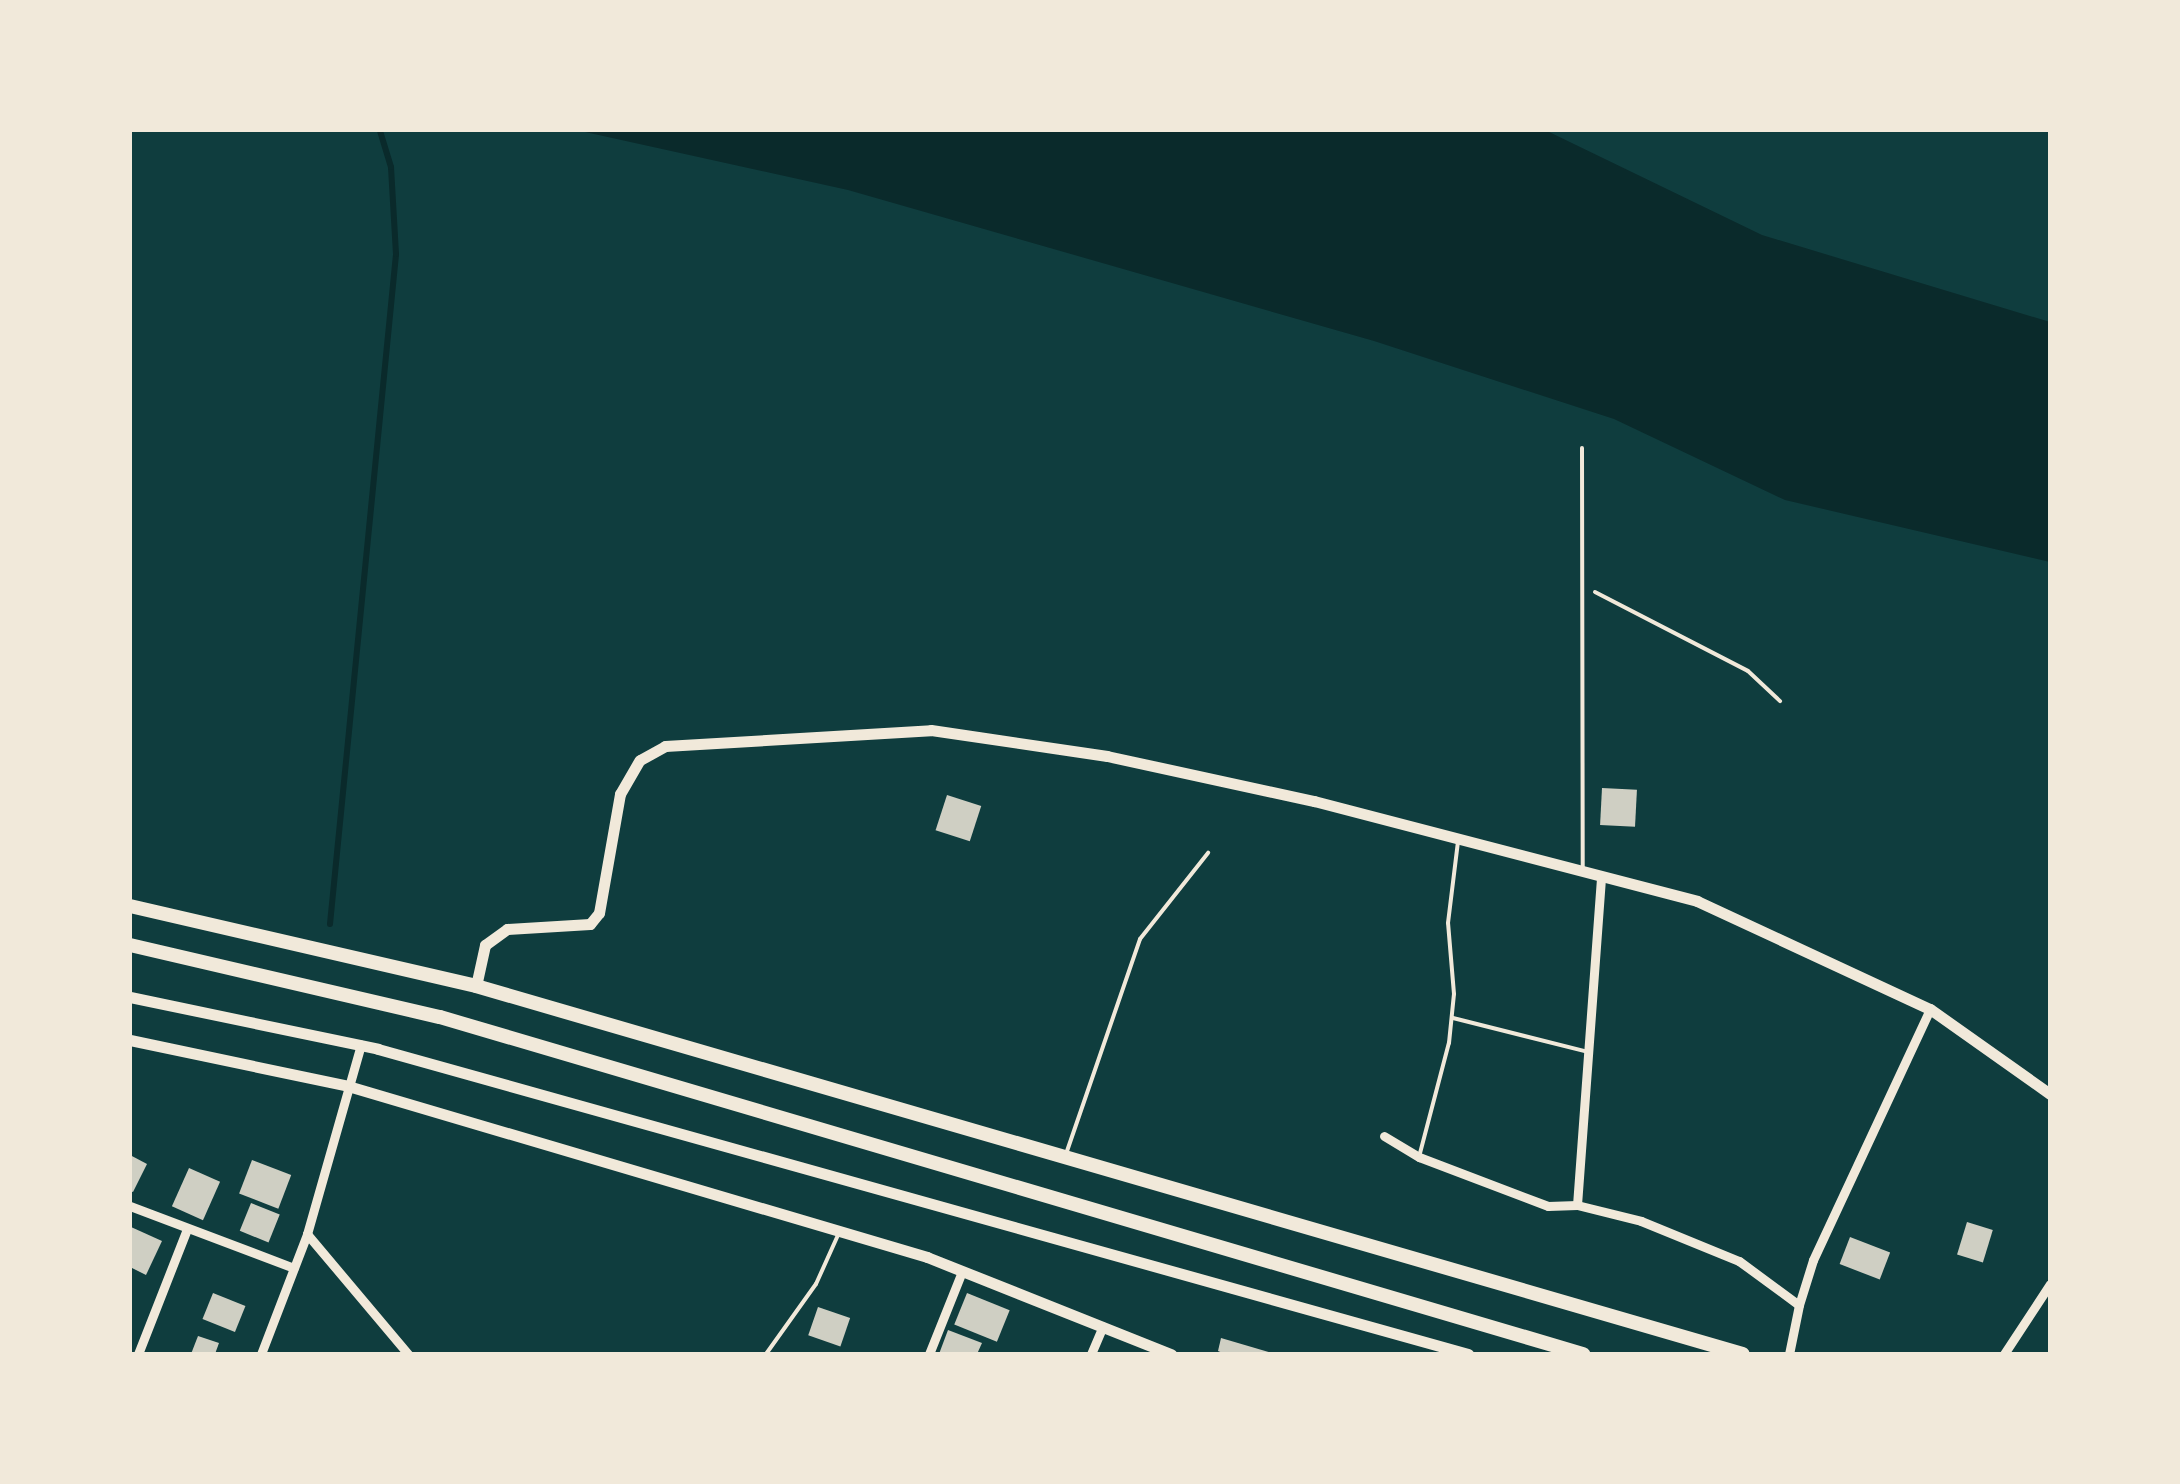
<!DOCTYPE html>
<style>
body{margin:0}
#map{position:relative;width:2180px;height:1484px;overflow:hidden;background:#0f3d3e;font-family:Raleway,sans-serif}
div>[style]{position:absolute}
.water>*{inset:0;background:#0a2a2b}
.stream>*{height:6px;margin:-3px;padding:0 3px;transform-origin:3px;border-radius:3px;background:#0a2a2b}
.building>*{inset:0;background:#cfcfc3;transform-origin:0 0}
.path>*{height:4px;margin:-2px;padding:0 2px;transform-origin:2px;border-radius:2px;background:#f1e9da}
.service>*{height:4px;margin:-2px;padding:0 2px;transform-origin:2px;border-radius:2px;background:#f1e9da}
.minor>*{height:9px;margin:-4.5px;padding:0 4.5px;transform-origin:4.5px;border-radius:4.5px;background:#f1e9da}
.tertiary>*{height:11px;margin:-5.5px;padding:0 5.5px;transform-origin:5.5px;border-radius:5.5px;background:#f1e9da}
.trunk>*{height:14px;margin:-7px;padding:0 7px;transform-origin:7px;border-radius:7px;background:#f1e9da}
span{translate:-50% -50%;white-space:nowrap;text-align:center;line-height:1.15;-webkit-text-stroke:8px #f1e9da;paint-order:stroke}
.frame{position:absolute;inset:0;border:132px solid #f1e9da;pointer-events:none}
</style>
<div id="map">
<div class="water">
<i style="clip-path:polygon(576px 130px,1545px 130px,1762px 235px,2050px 322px,2050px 562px,1785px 500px,1614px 419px,1374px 341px,848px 190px)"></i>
</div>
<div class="stream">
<i style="left:330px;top:924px;width:673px;rotate:-84.37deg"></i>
<i style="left:396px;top:254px;width:87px;rotate:-93.3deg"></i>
<i style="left:391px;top:167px;width:39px;rotate:-107deg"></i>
</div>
<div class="building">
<i style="left:1602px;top:788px;width:35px;height:37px;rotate:3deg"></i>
<i style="left:947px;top:795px;width:36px;height:37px;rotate:18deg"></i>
<i style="clip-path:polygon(130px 1155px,147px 1164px,133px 1192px,130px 1191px)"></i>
<i style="left:252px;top:1160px;width:42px;height:36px;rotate:21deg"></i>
<i style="left:189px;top:1168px;width:34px;height:42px;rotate:24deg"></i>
<i style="left:251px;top:1203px;width:31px;height:30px;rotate:22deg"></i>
<i style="left:1967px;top:1222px;width:27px;height:34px;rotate:17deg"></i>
<i style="clip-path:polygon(131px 1227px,162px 1241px,146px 1275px,130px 1267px)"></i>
<i style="left:1850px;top:1237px;width:43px;height:29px;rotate:21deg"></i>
<i style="left:213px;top:1293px;width:35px;height:28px;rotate:22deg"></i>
<i style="left:967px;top:1293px;width:46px;height:34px;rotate:22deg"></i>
<i style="left:818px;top:1307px;width:34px;height:30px;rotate:19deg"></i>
<i style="clip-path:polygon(948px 1330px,982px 1343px,977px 1354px,939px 1354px)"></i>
<i style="clip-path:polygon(198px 1336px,219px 1343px,215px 1354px,191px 1354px)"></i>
<i style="clip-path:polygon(1221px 1338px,1272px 1353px,1272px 1354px,1225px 1354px,1218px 1351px)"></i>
</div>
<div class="path">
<i style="left:1595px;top:592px;width:172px;rotate:27.3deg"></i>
<i style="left:1748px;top:671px;width:44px;rotate:43.2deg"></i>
</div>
<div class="service">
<i style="left:1582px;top:448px;width:419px;rotate:89.9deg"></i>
<i style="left:1453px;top:1018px;width:139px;rotate:14.1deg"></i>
<i style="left:1066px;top:1154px;width:227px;rotate:-71deg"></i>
<i style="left:1140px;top:939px;width:110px;rotate:-51.7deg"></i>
<i style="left:1419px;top:1157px;width:118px;rotate:-75.3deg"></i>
<i style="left:1449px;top:1043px;width:49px;rotate:-84.2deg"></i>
<i style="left:1454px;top:994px;width:71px;rotate:-94.8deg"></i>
<i style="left:1448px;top:923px;width:82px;rotate:-83deg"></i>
<i style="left:766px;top:1354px;width:86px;rotate:-54.5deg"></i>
<i style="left:816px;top:1284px;width:54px;rotate:-65.8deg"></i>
</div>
<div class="minor">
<i style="left:1384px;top:1136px;width:41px;rotate:31deg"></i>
<i style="left:1419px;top:1157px;width:138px;rotate:20.8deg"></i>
<i style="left:1548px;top:1206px;width:29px;rotate:-2deg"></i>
<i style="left:1577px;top:1205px;width:66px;rotate:14deg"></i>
<i style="left:1641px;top:1221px;width:106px;rotate:22.2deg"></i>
<i style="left:1739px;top:1261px;width:74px;rotate:36.3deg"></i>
<i style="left:1799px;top:1305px;width:50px;rotate:101.5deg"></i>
<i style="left:1577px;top:1205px;width:327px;rotate:-85.8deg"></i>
<i style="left:130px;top:1206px;width:175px;rotate:20.7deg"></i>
<i style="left:307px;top:1234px;width:157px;rotate:49.9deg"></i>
<i style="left:1799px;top:1305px;width:47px;rotate:-72.7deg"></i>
<i style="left:1813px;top:1260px;width:277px;rotate:-65deg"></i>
<i style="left:138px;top:1354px;width:134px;rotate:-68.6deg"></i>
<i style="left:261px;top:1354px;width:129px;rotate:-69deg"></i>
<i style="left:307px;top:1234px;width:197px;rotate:-74.1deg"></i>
<i style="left:929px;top:1354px;width:86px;rotate:-68.2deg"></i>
<i style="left:1091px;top:1354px;width:30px;rotate:-67deg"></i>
<i style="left:2004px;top:1354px;width:84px;rotate:-56.7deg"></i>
</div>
<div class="tertiary">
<i style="left:476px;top:986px;width:42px;rotate:-77.6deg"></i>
<i style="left:485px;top:945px;width:27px;rotate:-36deg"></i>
<i style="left:507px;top:929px;width:83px;rotate:-3.4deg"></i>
<i style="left:590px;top:924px;width:14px;rotate:-51deg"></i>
<i style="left:599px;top:913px;width:121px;rotate:-80deg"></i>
<i style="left:620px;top:794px;width:39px;rotate:-60deg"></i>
<i style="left:640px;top:760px;width:29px;rotate:-29deg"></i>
<i style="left:665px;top:746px;width:266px;rotate:-3.4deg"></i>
<i style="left:931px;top:730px;width:178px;rotate:8.4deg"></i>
<i style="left:1107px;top:756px;width:212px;rotate:12.3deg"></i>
<i style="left:1314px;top:801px;width:396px;rotate:14.6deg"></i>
<i style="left:1697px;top:901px;width:257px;rotate:24.9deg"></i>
<i style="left:1930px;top:1009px;width:147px;rotate:35.3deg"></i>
<i style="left:130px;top:997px;width:253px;rotate:11.8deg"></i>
<i style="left:378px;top:1049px;width:1132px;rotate:15.63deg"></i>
<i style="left:130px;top:1040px;width:223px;rotate:11.9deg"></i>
<i style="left:348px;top:1086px;width:604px;rotate:16.45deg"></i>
<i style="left:927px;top:1257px;width:263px;rotate:21.7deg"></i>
</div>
<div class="trunk">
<i style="left:130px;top:906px;width:355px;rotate:13deg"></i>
<i style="left:476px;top:986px;width:1319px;rotate:16.2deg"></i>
<i style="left:130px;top:945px;width:318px;rotate:13.1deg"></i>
<i style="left:440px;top:1017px;width:1192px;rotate:16.43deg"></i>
</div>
<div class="frame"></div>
</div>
